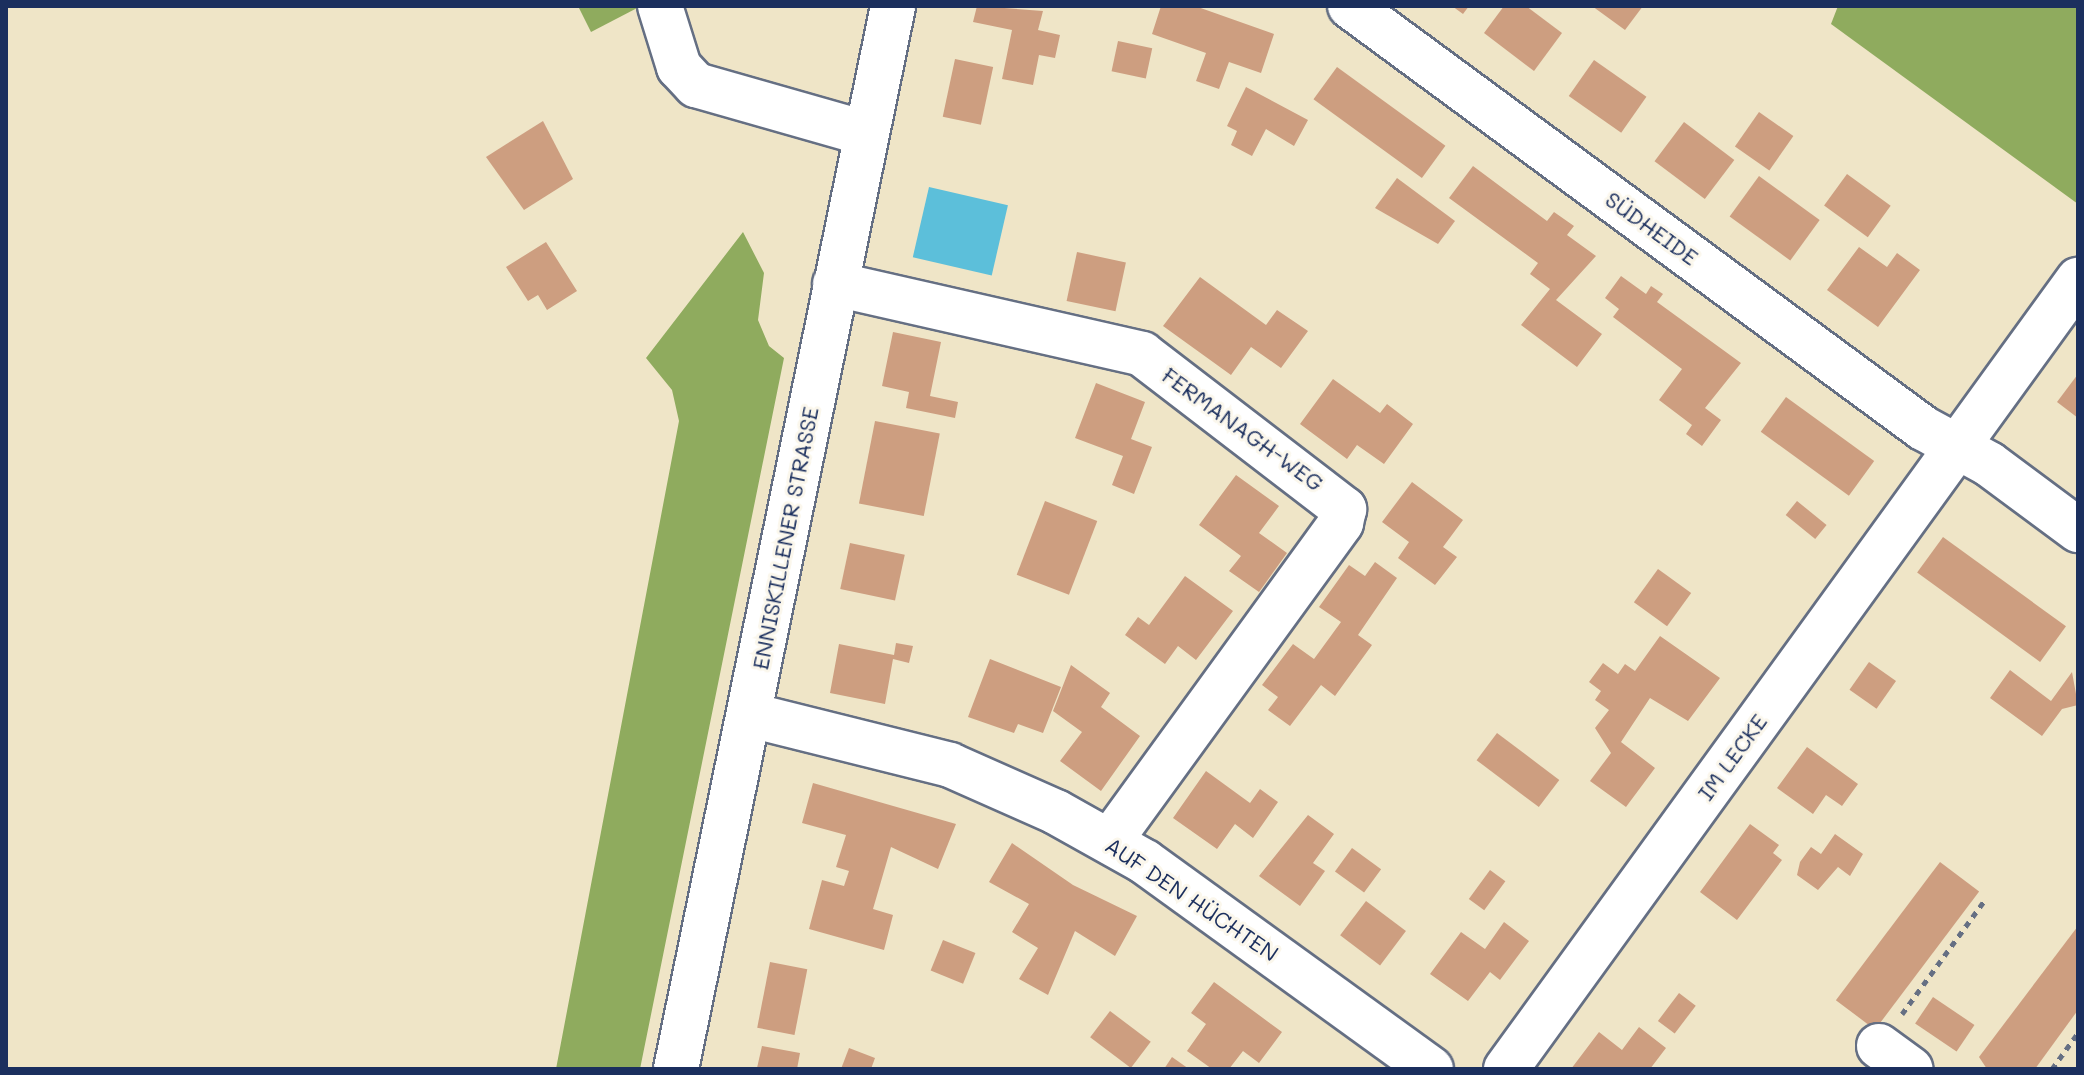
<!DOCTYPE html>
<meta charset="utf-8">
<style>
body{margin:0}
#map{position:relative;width:2084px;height:1075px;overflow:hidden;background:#efe5c7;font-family:Mali,sans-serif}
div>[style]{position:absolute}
.forest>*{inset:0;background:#8fab5e}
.water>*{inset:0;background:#5cbfda;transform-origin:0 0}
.building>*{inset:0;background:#cd9e80;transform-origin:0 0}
.path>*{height:5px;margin-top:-2.5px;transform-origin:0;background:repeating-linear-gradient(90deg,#656f83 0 6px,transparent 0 12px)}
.roads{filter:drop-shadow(2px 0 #656f83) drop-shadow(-2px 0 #656f83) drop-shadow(0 2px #656f83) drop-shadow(0 -2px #656f83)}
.minor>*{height:44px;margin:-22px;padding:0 22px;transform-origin:22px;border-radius:22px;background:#fff}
span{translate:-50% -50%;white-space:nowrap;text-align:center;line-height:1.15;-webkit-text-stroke:6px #fbf7ec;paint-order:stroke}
.street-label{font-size:22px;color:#1b2f5e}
.frame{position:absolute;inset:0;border:8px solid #1b2f5e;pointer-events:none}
</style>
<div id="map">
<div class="forest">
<i style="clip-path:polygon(578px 6px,641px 6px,591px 32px)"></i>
<i style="clip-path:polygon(1838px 6px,2078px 6px,2078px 204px,1831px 24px)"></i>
<i style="clip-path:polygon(743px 232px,764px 273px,758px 320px,769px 346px,784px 358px,640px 1069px,556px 1069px,679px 421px,672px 390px,646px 358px)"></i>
</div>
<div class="water">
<i style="left:929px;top:187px;width:81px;height:72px;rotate:13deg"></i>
</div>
<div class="building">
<i style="clip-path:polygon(977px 6px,1043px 11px,1038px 30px,1060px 35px,1055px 58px,1039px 55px,1033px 85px,1002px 79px,1012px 30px,973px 22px)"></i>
<i style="clip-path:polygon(1161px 6px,1195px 6px,1274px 34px,1261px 73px,1229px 62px,1219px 89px,1196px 81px,1206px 53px,1152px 34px)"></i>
<i style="clip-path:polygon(1452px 6px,1469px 6px,1463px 14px)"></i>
<i style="clip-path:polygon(1504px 6px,1526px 6px,1562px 33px,1534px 71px,1484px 33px)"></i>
<i style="clip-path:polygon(1592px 6px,1643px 6px,1625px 30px)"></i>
<i style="left:1118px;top:41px;width:35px;height:31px;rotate:12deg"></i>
<i style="left:955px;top:59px;width:39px;height:59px;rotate:12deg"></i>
<i style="left:1594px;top:60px;width:64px;height:44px;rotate:35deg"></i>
<i style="left:1337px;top:67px;width:134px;height:40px;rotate:36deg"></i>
<i style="clip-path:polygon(1246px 87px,1308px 120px,1294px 146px,1266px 129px,1252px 156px,1231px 145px,1237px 131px,1227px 126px)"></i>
<i style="left:1759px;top:112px;width:42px;height:42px;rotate:35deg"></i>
<i style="clip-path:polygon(543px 121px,573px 179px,524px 210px,486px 157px)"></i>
<i style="left:1684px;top:122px;width:63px;height:49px;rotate:37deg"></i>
<i style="clip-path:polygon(1473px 166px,1547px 221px,1554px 212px,1574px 226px,1567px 235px,1596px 256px,1556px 300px,1602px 334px,1577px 367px,1521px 325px,1550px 289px,1530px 274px,1538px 263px,1449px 198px)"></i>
<i style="left:1847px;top:174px;width:54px;height:39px;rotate:36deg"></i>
<i style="left:1759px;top:176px;width:75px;height:50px;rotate:36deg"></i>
<i style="clip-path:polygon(1397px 178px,1455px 221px,1438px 244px,1375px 208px)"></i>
<i style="clip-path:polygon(546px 242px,577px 291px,547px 310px,538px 295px,528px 301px,506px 267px)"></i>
<i style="clip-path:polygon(1859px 247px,1887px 267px,1897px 253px,1920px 270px,1878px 327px,1827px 290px)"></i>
<i style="left:1077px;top:252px;width:50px;height:50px;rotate:12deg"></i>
<i style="clip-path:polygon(1621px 276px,1646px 294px,1651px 286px,1663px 294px,1657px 302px,1741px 363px,1705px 408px,1721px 420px,1702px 446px,1686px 434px,1692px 425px,1659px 400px,1682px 369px,1613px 317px,1619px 309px,1605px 298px)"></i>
<i style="clip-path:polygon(1200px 277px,1266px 325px,1277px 310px,1308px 331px,1281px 368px,1251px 347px,1231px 375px,1163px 326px)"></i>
<i style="clip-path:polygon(893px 332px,941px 342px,930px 396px,958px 402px,955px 418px,906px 408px,909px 392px,882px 386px)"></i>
<i style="clip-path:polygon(2078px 374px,2078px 418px,2057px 402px)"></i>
<i style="clip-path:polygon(1333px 379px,1380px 413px,1387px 404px,1413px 424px,1384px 464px,1357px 445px,1347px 459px,1300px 424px)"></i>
<i style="clip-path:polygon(1096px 383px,1145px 402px,1131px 439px,1152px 447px,1134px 494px,1112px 485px,1123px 456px,1075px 438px)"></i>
<i style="left:1786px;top:397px;width:109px;height:43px;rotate:36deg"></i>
<i style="left:875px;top:421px;width:66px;height:84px;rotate:11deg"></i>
<i style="clip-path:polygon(1236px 475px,1279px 506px,1259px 533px,1287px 553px,1259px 592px,1229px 571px,1241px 556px,1199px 525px)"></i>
<i style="clip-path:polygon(1412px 482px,1463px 520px,1443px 547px,1457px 557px,1435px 585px,1398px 558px,1409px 542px,1382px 522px)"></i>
<i style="left:1045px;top:501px;width:56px;height:79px;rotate:21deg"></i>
<i style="left:1797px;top:501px;width:38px;height:18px;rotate:39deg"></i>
<i style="left:1943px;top:537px;width:152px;height:44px;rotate:36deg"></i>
<i style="left:850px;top:543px;width:56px;height:47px;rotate:12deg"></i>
<i style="clip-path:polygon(1375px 562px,1397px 578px,1358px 635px,1372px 645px,1335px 696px,1321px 685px,1290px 726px,1268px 710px,1278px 697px,1262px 685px,1293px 644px,1314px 659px,1341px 622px,1319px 607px,1349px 565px,1365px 576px)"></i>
<i style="left:1658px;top:569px;width:41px;height:41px;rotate:36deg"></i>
<i style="clip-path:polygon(1185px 576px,1233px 611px,1196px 660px,1178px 646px,1165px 664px,1125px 635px,1138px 617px,1149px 625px)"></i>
<i style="clip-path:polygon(1660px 636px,1720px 678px,1688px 721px,1650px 698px,1621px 742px,1655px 768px,1626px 807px,1590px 781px,1611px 753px,1595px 728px,1609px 710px,1595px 700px,1601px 691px,1589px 682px,1603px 663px,1618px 674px,1625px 664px,1635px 671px)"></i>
<i style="clip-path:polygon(896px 643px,913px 646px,909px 663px,893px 659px,885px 704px,830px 693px,839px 644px,894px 655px)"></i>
<i style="clip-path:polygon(990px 659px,1061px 687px,1043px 733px,1018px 724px,1014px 733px,968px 717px)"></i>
<i style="left:1869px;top:662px;width:33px;height:34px;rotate:35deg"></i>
<i style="clip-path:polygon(1071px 665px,1110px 693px,1101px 707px,1140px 736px,1101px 791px,1060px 761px,1082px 732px,1053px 711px)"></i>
<i style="clip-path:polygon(2010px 670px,2051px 701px,2072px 672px,2078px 705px,2062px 709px,2042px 736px,1990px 698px)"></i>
<i style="left:1497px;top:733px;width:78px;height:34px;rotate:37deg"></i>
<i style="clip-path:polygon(1807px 747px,1858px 784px,1842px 806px,1826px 795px,1813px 814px,1777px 788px)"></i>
<i style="clip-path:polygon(1206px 771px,1250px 803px,1260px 789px,1278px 802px,1253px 838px,1235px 824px,1217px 849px,1173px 818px)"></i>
<i style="clip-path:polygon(813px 783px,956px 824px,938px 869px,891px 847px,873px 909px,893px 915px,884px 950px,809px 929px,822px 880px,844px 886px,849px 871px,836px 867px,846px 835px,802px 823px)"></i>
<i style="clip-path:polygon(1308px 815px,1334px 834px,1313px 863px,1325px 871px,1300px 906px,1259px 876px)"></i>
<i style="clip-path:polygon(1750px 824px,1779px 845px,1773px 853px,1782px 860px,1737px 920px,1700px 892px)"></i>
<i style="clip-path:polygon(1835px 834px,1863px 854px,1850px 876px,1838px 867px,1818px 890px,1797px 875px,1800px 862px,1811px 847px,1821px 854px)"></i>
<i style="clip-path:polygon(1012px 843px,1073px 885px,1137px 916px,1115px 956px,1075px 931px,1048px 995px,1019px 979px,1038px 948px,1012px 932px,1029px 904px,989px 882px)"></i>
<i style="left:1352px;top:848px;width:36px;height:29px;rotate:36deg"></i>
<i style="left:1940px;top:862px;width:49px;height:173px;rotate:37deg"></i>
<i style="left:1490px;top:870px;width:19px;height:36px;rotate:36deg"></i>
<i style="left:1366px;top:901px;width:50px;height:43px;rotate:37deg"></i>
<i style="clip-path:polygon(1504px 922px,1529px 941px,1500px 980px,1490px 972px,1468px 1001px,1430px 974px,1461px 932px,1485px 949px)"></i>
<i style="clip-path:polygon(2078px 926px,2078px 1010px,2035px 1069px,1987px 1069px,1979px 1057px)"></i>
<i style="left:943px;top:940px;width:35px;height:33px;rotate:22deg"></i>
<i style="left:770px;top:962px;width:38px;height:67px;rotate:11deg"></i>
<i style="clip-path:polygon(1214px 982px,1282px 1032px,1259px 1063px,1243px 1051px,1229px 1069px,1212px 1069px,1187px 1051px,1206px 1024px,1191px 1013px)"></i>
<i style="left:1679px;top:993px;width:21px;height:35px;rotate:37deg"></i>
<i style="left:1933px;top:997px;width:50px;height:32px;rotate:34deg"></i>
<i style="left:1110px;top:1011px;width:51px;height:33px;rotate:37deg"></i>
<i style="clip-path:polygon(1639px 1027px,1666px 1048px,1650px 1069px,1571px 1069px,1599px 1032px,1622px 1050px)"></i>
<i style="clip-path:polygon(762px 1046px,800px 1053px,797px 1069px,757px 1068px)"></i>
<i style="clip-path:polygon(849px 1048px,875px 1058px,871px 1069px,841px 1069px)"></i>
<i style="clip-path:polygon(1172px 1057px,1189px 1069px,1164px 1069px)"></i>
</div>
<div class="path">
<i style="left:1902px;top:1014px;width:140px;rotate:-54deg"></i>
<i style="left:2052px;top:1069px;width:44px;rotate:-54.2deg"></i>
</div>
<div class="roads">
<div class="minor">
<i style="left:660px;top:6px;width:64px;rotate:72.7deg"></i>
<i style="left:679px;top:67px;width:25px;rotate:47deg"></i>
<i style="left:696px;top:85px;width:175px;rotate:15.9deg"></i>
<i style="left:1350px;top:6px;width:712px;rotate:36.37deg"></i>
<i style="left:1923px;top:428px;width:75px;rotate:28.6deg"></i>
<i style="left:1989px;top:464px;width:111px;rotate:36.6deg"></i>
<i style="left:835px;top:284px;width:315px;rotate:12.8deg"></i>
<i style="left:1142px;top:354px;width:255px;rotate:37.5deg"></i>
<i style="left:1344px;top:509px;width:14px;rotate:102deg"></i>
<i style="left:1341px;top:523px;width:393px;rotate:126deg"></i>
<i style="left:750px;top:715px;width:206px;rotate:14deg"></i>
<i style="left:950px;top:765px;width:116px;rotate:23.9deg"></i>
<i style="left:1056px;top:812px;width:102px;rotate:29.3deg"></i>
<i style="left:1145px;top:862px;width:353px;rotate:35.9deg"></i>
<i style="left:1879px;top:1046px;width:39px;rotate:36deg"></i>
<i style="left:676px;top:1069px;width:1085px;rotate:-78.46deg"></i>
<i style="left:1506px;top:1069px;width:975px;rotate:-54.06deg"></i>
</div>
</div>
<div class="street-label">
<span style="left:1652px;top:228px;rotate:36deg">SÜDHEIDE</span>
<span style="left:1243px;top:429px;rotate:36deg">FERMANAGH-WEG</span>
<span style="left:785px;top:538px;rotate:-79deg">ENNISKILLENER STRASSE</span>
<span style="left:1732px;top:757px;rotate:-54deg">IM LECKE</span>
<span style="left:1192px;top:899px;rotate:34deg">AUF DEN HÜCHTEN</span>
</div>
<div class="frame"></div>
</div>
